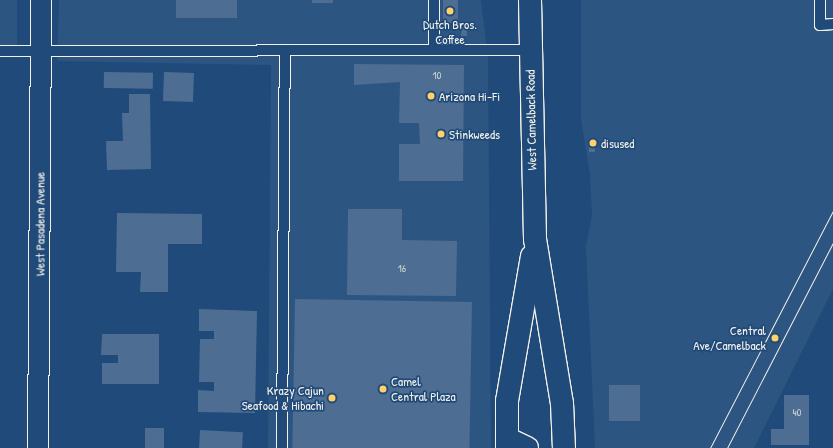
<!DOCTYPE html>
<style>
body{margin:0}
#map{position:relative;width:833px;height:448px;overflow:hidden;background:#1f4a7a;font-family:"Patrick Hand",sans-serif}
div>[style]{position:absolute}
.built>*{inset:0;background:#2d5581;transform-origin:0 0}
.building>*{inset:0;background:#4d6e92;transform-origin:0 0}
.roads{filter:drop-shadow(1px 0 #f4f1e8) drop-shadow(-1px 0 #f4f1e8) drop-shadow(0 1px #f4f1e8) drop-shadow(0 -1px #f4f1e8)}
.service>*{height:10px;margin:-5px;padding:0 5px;transform-origin:5px;border-radius:5px;background:#1f4a7a}
.minor>*{height:20px;margin:-10px;padding:0 10px;transform-origin:10px;border-radius:10px;background:#1f4a7a}
.primary>*{height:22px;margin:-11px;padding:0 11px;transform-origin:11px;border-radius:11px;background:#1f4a7a}
.tram>*{height:1px;margin:-0.5px;padding:0 0.5px;transform-origin:0.5px;border-radius:0.5px;background:#f4f1e8}
.dots>*{width:11px;height:11px;translate:-50% -50%;box-sizing:border-box;border:2px solid #1f4a7a;border-radius:50%}
span{translate:-50% -50%;white-space:nowrap;text-align:center;line-height:1.15;-webkit-text-stroke:3.5px #1f4a7a;paint-order:stroke}
.number-label{font-size:11px;color:#cad0d2}
.number-label span{-webkit-text-stroke-width:0}
.poi-label{font-size:13px;color:#f4f1e8}
.left{translate:0 -50%;text-align:left}
.right{translate:-100% -50%;text-align:right}
.street-label{font-size:13px;color:#f4f1e8}
</style>
<div id="map">
<div class="built">
<i style="left:0;top:0;width:17px;height:51px"></i>
<i style="clip-path:polygon(59px 0,481px 0,488px 58px,491px 448px,268px 448px,271px 65px,57px 61px)"></i>
<i style="clip-path:polygon(581px 0,833px 0,833px 289px,754px 448px,595px 448px,586px 246px,592px 215px,590px 175px,581px 119px)"></i>
</div>
<div class="building">
<i style="left:176px;top:0;width:61px;height:18px"></i>
<i style="left:312px;top:0;width:21px;height:3px"></i>
<i style="left:443px;top:0;width:15px;height:23px"></i>
<i style="clip-path:polygon(462px 23px,467px 23px,467px 36px,461px 36px)"></i>
<i style="clip-path:polygon(354px 64px,464px 65px,463px 181px,399px 181px,399px 144px,420px 144px,419px 123px,399px 123px,400px 82px,354px 85px)"></i>
<i style="left:104px;top:72px;width:49px;height:16px;rotate:1deg"></i>
<i style="left:164px;top:72px;width:30px;height:29px;rotate:2deg"></i>
<i style="clip-path:polygon(129px 94px,150px 94px,151px 169px,107px 170px,106px 141px,123px 141px,122px 113px,129px 113px)"></i>
<i style="clip-path:polygon(595px 139px,595px 152px,589px 152px,589px 142px)"></i>
<i style="clip-path:polygon(348px 209px,402px 209px,402px 240px,457px 241px,456px 296px,347px 295px)"></i>
<i style="clip-path:polygon(117px 213px,202px 214px,202px 244px,168px 244px,168px 292px,140px 292px,141px 272px,116px 272px)"></i>
<i style="left:295px;top:299px;width:177px;height:149px;rotate:1deg"></i>
<i style="clip-path:polygon(199px 309px,257px 311px,255px 413px,198px 412px,198px 390px,214px 391px,214px 382px,199px 382px,200px 339px,214px 339px,214px 331px,199px 331px)"></i>
<i style="clip-path:polygon(102px 334px,159px 334px,159px 384px,102px 384px,102px 363px,118px 363px,118px 355px,101px 355px)"></i>
<i style="left:609px;top:385px;width:31px;height:36px"></i>
<i style="clip-path:polygon(784px 395px,809px 395px,809px 445px,771px 445px,771px 429px,784px 429px)"></i>
<i style="left:145px;top:428px;width:19px;height:20px"></i>
<i style="left:200px;top:430px;width:43px;height:18px;rotate:3deg"></i>
</div>
<div class="roads">
<div class="service">
<i style="left:820px;top:0;width:25px;rotate:90deg"></i>
<i style="left:820px;top:25px;width:13px;rotate:-4deg"></i>
<i style="left:434px;top:50px;width:50px;rotate:-90deg"></i>
<i style="left:0;top:51px;width:530px;rotate:-0.11deg"></i>
<i style="left:282px;top:448px;width:396px;rotate:-89.6deg"></i>
</div>
<div class="minor">
<i style="left:38px;top:448px;width:448px;rotate:-89.6deg"></i>
</div>
<div class="primary">
<i style="left:530px;top:0;width:239px;rotate:88.8deg"></i>
<i style="left:535px;top:239px;width:166px;rotate:80.7deg"></i>
<i style="left:562px;top:403px;width:45px;rotate:87.5deg"></i>
<i style="left:508px;top:439px;width:21px;rotate:25deg"></i>
<i style="left:507px;top:448px;width:47px;rotate:-90deg"></i>
<i style="left:507px;top:401px;width:147px;rotate:-80.2deg"></i>
</div>
</div>
<div class="tram">
<i style="left:710px;top:448px;width:267px;rotate:-62.6deg"></i>
<i style="left:727px;top:448px;width:231px;rotate:-62.7deg"></i>
</div>
<div class="dots">
<i style="left:450px;top:11px;background:#ffd166"></i>
<i style="left:431px;top:96px;background:#ffd166"></i>
<i style="left:441px;top:134px;background:#ffd166"></i>
<i style="left:593px;top:143px;background:#ffd166"></i>
<i style="left:775px;top:338px;background:#ffd166"></i>
<i style="left:383px;top:389px;background:#ffd166"></i>
<i style="left:332px;top:398px;background:#ffd166"></i>
</div>
<div class="number-label">
<span style="left:437px;top:75px">10</span>
<span style="left:402px;top:268px">16</span>
<span style="left:797px;top:412px">40</span>
</div>
<div class="poi-label">
<span style="left:450px;top:32px">Dutch Bros.<br>Coffee</span>
<span class="left" style="left:439px;top:96px">Arizona Hi-Fi</span>
<span class="left" style="left:449px;top:134px">Stinkweeds</span>
<span class="left" style="left:601px;top:143px">disused</span>
<span class="right" style="left:766px;top:338px">Central<br>Ave/Camelback</span>
<span class="left" style="left:391px;top:389px">Camel<br>Central Plaza</span>
<span class="right" style="left:324px;top:398px">Krazy Cajun<br>Seafood &amp; Hibachi</span>
</div>
<div class="street-label">
<span style="left:531px;top:120px;rotate:-91deg">West Camelback Road</span>
<span style="left:40px;top:224px;rotate:-90deg">West Pasadena Avenue</span>
</div>
</div>
